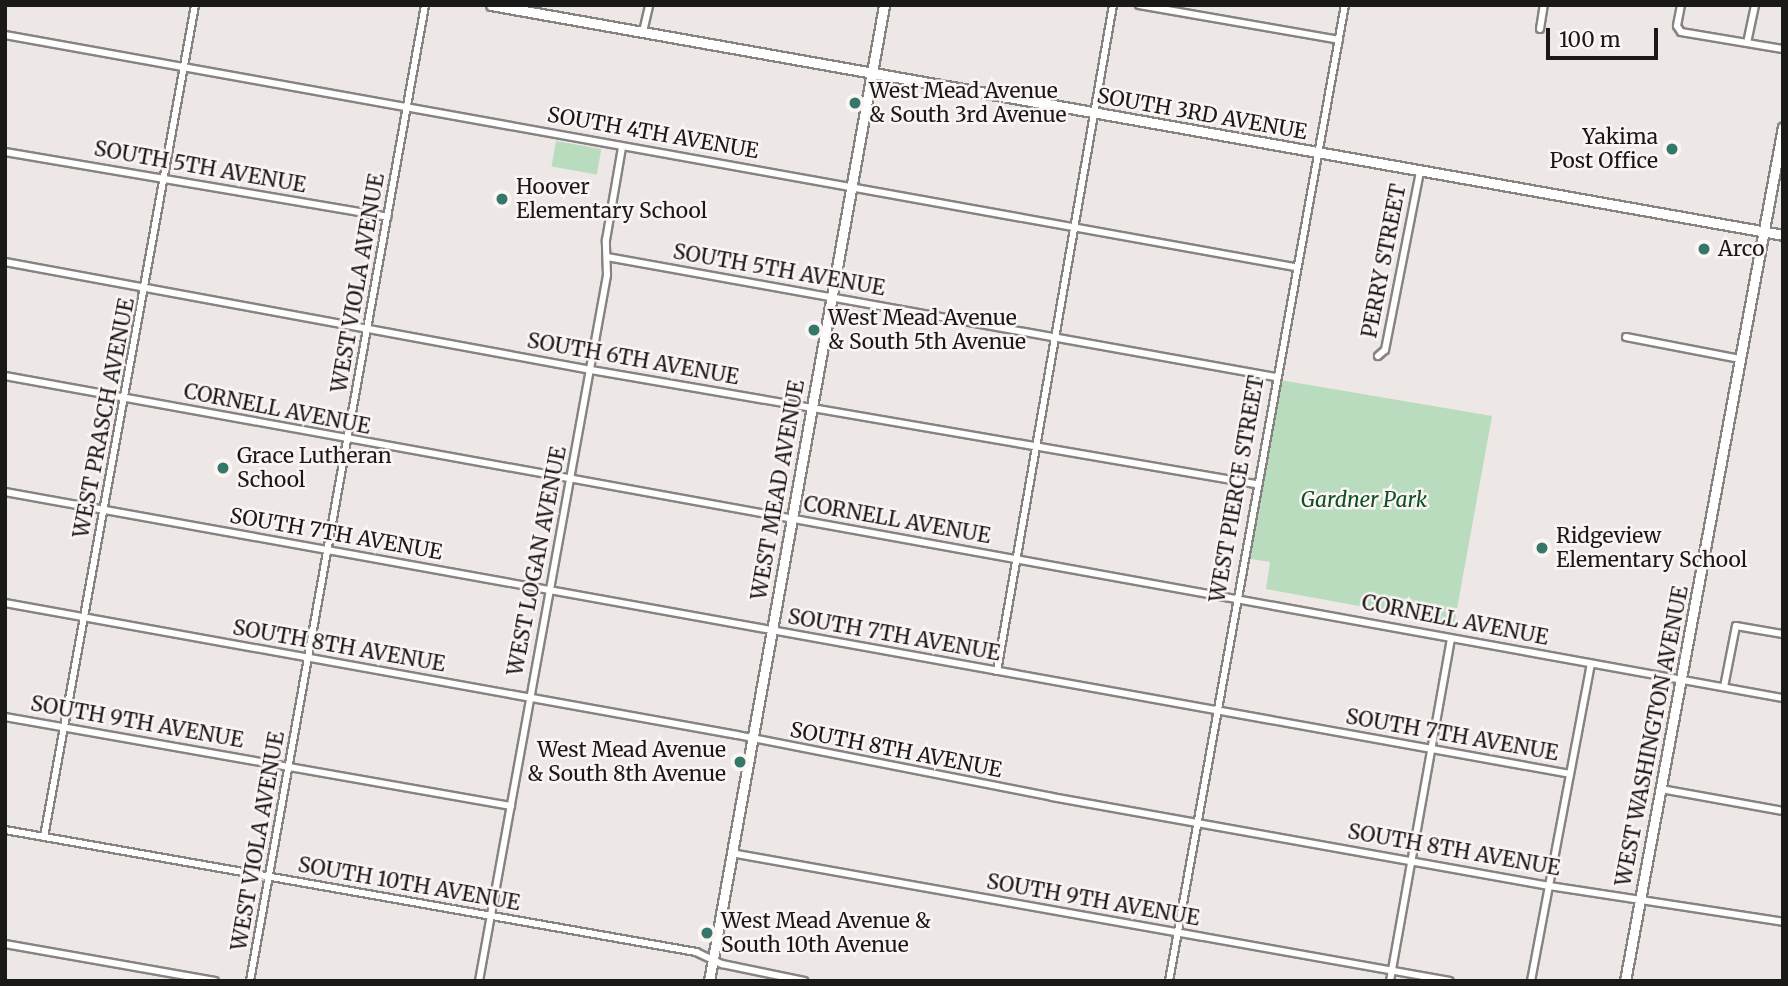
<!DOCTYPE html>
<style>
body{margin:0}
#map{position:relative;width:1788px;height:986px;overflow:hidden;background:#ede8e6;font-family:Merriweather,serif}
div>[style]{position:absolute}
.green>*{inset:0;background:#b9dcbf;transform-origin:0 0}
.roads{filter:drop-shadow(2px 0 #878381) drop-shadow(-2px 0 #878381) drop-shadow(0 2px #878381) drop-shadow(0 -2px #878381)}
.street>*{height:6px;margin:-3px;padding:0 3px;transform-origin:3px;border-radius:3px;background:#fff}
.secondary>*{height:9px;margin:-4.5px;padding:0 4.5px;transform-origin:4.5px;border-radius:4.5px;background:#fff}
.dots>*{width:19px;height:19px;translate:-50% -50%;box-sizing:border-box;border:4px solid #fbf5f3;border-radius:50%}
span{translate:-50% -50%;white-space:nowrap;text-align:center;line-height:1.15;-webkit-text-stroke:5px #fbf5f3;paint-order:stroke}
.poi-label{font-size:21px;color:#1b1918}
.left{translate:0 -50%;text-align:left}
.right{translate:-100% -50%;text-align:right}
.street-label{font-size:21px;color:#1b1918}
.park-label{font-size:21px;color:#0f4f25;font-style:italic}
.frame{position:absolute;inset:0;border:7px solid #1b1918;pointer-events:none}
.scale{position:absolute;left:1546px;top:28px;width:112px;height:32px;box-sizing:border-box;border:4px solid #1b1918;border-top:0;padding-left:9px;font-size:21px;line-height:24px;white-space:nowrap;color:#1b1918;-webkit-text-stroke:5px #fbf5f3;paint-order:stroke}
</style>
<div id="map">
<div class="green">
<i style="left:556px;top:141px;width:46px;height:26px;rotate:10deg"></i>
<i style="clip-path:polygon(1280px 380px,1492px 416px,1453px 631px,1441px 621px,1266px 589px,1270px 562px,1245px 558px)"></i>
</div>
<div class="roads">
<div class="street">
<i style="left:1139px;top:5px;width:203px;rotate:9.9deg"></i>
<i style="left:1681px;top:5px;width:21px;rotate:101deg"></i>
<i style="left:1677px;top:26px;width:7px;rotate:56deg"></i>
<i style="left:1681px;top:32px;width:103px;rotate:9.5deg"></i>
<i style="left:1540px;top:29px;width:24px;rotate:-81deg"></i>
<i style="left:643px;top:32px;width:28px;rotate:-77deg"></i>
<i style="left:5px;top:35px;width:1311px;rotate:10.2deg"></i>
<i style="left:1747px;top:43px;width:39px;rotate:-78deg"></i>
<i style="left:5px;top:152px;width:388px;rotate:9.6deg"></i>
<i style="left:607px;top:257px;width:679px;rotate:10.18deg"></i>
<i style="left:5px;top:262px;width:596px;rotate:10.44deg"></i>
<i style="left:591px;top:370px;width:674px;rotate:9.74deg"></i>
<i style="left:1626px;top:337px;width:116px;rotate:10.9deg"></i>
<i style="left:1378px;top:356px;width:9px;rotate:-41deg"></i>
<i style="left:1385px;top:350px;width:182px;rotate:-78.9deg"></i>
<i style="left:5px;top:376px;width:1807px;rotate:10.27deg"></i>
<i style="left:5px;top:492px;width:1590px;rotate:10.21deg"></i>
<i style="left:5px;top:603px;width:744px;rotate:10.22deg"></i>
<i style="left:737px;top:735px;width:321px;rotate:11.1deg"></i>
<i style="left:1052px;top:797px;width:505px;rotate:10.15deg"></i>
<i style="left:1549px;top:886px;width:237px;rotate:8.7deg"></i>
<i style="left:997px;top:671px;width:676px;rotate:-80.12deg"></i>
<i style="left:1724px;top:687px;width:62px;rotate:-78.9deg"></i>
<i style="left:1736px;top:626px;width:48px;rotate:9.7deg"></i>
<i style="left:5px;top:717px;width:514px;rotate:9.98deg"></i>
<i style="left:1661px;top:789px;width:124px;rotate:10.2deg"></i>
<i style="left:5px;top:830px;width:702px;rotate:10.01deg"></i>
<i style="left:696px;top:952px;width:29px;rotate:25deg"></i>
<i style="left:722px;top:964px;width:84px;rotate:11.7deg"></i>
<i style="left:44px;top:837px;width:846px;rotate:-79.71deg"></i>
<i style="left:731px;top:853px;width:730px;rotate:10.09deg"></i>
<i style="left:5px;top:944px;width:213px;rotate:10deg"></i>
<i style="left:250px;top:981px;width:992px;rotate:-79.83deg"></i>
<i style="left:479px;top:981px;width:718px;rotate:-79.72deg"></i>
<i style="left:607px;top:275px;width:35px;rotate:-92deg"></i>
<i style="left:606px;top:240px;width:94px;rotate:-80.2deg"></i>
<i style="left:1169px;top:981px;width:992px;rotate:-79.78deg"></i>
<i style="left:1390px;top:981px;width:347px;rotate:-79.9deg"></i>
<i style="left:1531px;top:981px;width:323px;rotate:-79.3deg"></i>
</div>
<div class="secondary">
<i style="left:491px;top:5px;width:1312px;rotate:10.09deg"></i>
<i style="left:709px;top:981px;width:992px;rotate:-79.83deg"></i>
<i style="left:1625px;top:981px;width:868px;rotate:-79.52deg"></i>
</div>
</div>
<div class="dots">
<i style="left:855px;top:103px;background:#357768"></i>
<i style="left:1672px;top:149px;background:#357768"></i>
<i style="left:502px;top:199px;background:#357768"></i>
<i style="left:1704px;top:249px;background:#357768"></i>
<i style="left:814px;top:330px;background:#357768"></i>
<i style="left:223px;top:468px;background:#357768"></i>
<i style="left:1542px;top:548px;background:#357768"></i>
<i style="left:740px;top:762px;background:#357768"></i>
<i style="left:707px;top:933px;background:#357768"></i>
</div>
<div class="poi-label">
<span class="left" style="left:869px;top:103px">West Mead Avenue<br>&amp; South 3rd Avenue</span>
<span class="right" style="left:1658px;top:149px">Yakima<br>Post Office</span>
<span class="left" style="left:516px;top:199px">Hoover<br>Elementary School</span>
<span class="left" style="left:1718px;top:249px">Arco</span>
<span class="left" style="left:828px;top:330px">West Mead Avenue<br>&amp; South 5th Avenue</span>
<span class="left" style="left:237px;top:468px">Grace Lutheran<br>School</span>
<span class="left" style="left:1556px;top:548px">Ridgeview<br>Elementary School</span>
<span class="right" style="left:726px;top:762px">West Mead Avenue<br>&amp; South 8th Avenue</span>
<span class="left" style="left:721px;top:933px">West Mead Avenue &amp;<br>South 10th Avenue</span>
</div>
<div class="street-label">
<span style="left:1202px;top:114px;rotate:10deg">SOUTH 3RD AVENUE</span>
<span style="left:653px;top:133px;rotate:10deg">SOUTH 4TH AVENUE</span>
<span style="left:200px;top:167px;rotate:10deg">SOUTH 5TH AVENUE</span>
<span style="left:1384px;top:261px;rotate:-79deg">PERRY STREET</span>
<span style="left:779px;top:270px;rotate:10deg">SOUTH 5TH AVENUE</span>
<span style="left:358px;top:283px;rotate:-80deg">WEST VIOLA AVENUE</span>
<span style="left:633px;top:359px;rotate:10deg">SOUTH 6TH AVENUE</span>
<span style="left:277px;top:409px;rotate:11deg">CORNELL AVENUE</span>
<span style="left:104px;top:418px;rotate:-79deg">WEST PRASCH AVENUE</span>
<span style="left:1237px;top:489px;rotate:-80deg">WEST PIERCE STREET</span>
<span style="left:778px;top:490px;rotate:-80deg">WEST MEAD AVENUE</span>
<span style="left:897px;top:520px;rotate:10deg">CORNELL AVENUE</span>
<span style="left:336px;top:534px;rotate:10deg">SOUTH 7TH AVENUE</span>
<span style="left:537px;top:561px;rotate:-79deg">WEST LOGAN AVENUE</span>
<span style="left:1455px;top:620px;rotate:11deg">CORNELL AVENUE</span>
<span style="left:894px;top:635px;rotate:10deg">SOUTH 7TH AVENUE</span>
<span style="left:339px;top:646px;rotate:10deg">SOUTH 8TH AVENUE</span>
<span style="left:137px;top:722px;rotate:10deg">SOUTH 9TH AVENUE</span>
<span style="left:1452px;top:735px;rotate:10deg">SOUTH 7TH AVENUE</span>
<span style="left:1652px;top:736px;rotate:-79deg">WEST WASHINGTON AVENUE</span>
<span style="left:896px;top:750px;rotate:11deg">SOUTH 8TH AVENUE</span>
<span style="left:258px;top:841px;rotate:-80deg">WEST VIOLA AVENUE</span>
<span style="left:1454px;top:850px;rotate:10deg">SOUTH 8TH AVENUE</span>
<span style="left:409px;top:884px;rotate:10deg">SOUTH 10TH AVENUE</span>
<span style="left:1093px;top:900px;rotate:10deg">SOUTH 9TH AVENUE</span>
</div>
<div class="park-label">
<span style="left:1364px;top:500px">Gardner Park</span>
</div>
<div class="frame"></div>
<div class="scale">100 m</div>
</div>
